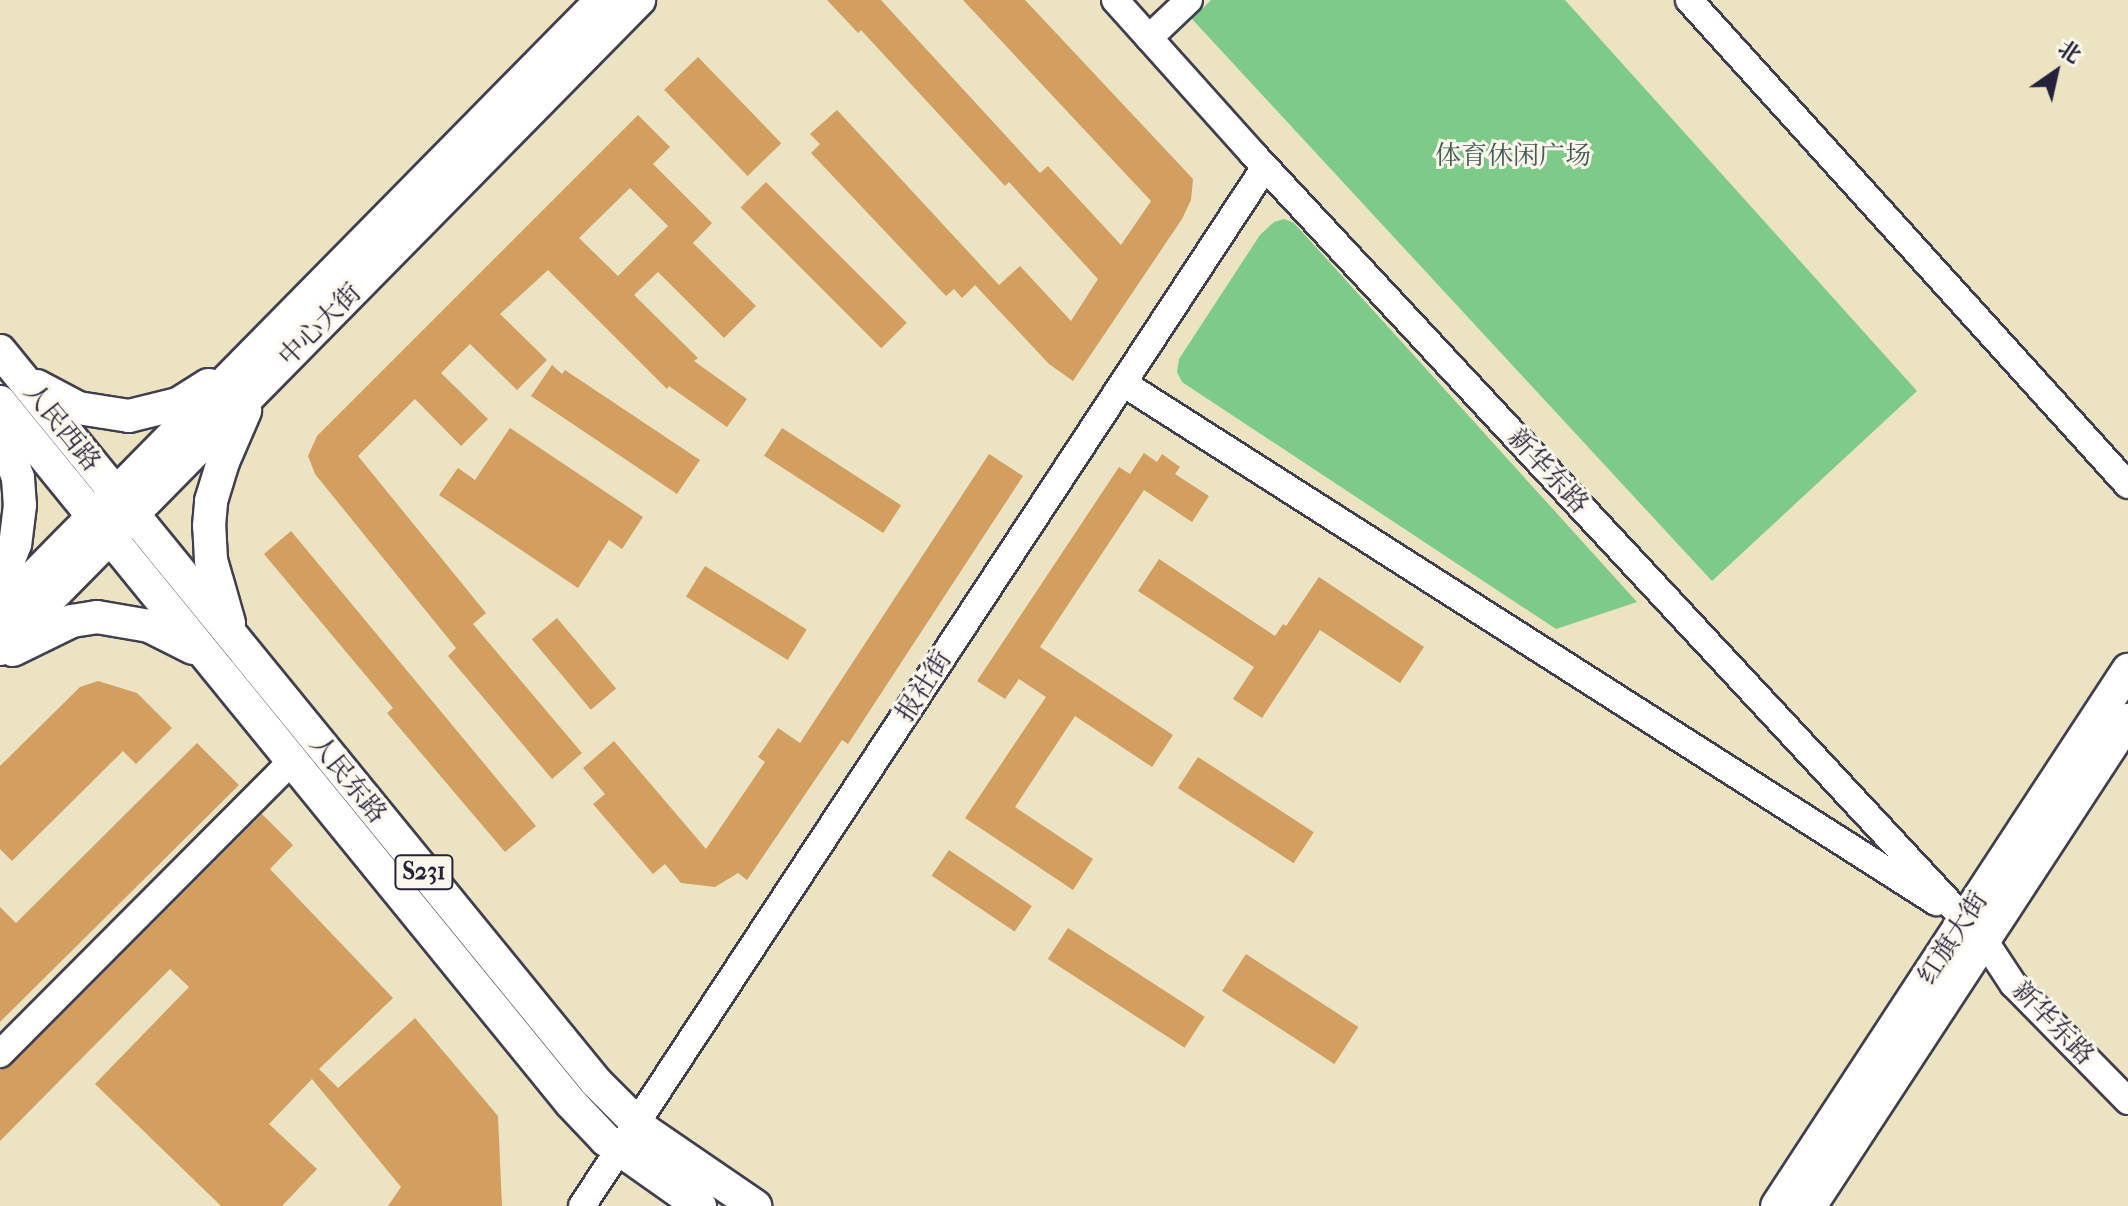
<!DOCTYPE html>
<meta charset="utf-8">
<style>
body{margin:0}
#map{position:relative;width:2128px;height:1206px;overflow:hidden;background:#ebe3c2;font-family:"IM FELL French Canon","Noto Serif SC",serif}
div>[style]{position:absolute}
.green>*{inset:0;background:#7dca89}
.building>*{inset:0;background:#d39f60;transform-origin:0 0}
.roads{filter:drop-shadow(2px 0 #403f4f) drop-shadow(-2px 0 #403f4f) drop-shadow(0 2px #403f4f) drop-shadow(0 -2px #403f4f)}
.minor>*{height:26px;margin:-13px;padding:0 13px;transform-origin:13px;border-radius:13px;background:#fff}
.major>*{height:32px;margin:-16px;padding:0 16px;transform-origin:16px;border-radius:16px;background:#fff}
span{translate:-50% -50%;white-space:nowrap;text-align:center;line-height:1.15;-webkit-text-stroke:6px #fbf7ec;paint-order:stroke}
.shield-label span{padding:2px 6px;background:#fbf7ec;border:2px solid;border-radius:6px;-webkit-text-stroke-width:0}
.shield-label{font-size:24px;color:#22223b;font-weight:700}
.park-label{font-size:26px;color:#425d56}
.street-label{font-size:26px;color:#22223b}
.north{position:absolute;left:2016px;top:32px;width:80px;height:80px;-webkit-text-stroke:6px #fbf7ec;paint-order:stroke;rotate:34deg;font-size:22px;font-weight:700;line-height:32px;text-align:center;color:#22223b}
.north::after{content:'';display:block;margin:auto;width:28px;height:36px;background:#22223b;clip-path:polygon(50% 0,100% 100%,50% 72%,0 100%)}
</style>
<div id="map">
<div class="green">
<i style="clip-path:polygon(1211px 0,1565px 0,1917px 391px,1712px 581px,1192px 19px)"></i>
<i style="clip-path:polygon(1284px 219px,1294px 223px,1637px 602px,1556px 629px,1182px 382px,1177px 372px,1179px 359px,1260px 235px,1274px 222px)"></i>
</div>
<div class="building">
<i style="clip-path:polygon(827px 0,881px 0,1040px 173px,1048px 166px,1121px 245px,1151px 201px,963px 0,1025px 0,1193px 179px,1191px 200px,1182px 219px,1073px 381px,1049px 364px,975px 285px,962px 298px,954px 289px,946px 296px,811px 153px,820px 144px,810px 134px,837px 110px,999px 285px,1020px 266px,1071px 321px,1098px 279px,1009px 182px,1005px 186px,861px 30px,858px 33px)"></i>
<i style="left:698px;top:57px;width:120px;height:47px;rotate:46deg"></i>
<i style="clip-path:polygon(evenodd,638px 115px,670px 147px,653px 164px,712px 223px,693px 243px,756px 306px,724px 338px,658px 272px,634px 295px,698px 358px,694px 361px,747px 399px,727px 427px,669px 386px,667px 389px,548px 270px,500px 314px,547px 360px,517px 390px,470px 344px,441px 373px,488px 419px,461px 446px,415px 399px,358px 456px,486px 613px,473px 624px,582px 753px,552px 779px,448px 656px,456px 648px,315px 474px,308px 456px,317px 436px,638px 115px,630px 188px,668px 226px,618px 276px,579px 238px,630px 188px)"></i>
<i style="left:766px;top:182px;width:199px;height:36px;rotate:45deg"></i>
<i style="clip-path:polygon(552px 365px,562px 374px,565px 370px,700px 460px,677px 494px,531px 396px)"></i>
<i style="clip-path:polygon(510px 428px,643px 517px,622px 549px,609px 540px,578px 588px,439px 495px,458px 468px,475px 480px)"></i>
<i style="left:782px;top:428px;width:142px;height:33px;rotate:33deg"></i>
<i style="clip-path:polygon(1144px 453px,1157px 462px,1162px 454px,1180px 467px,1175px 474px,1209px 496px,1192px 522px,1144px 490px,1040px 647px,1173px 735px,1152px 767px,1075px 716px,1015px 807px,1093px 859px,1073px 890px,965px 818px,1046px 697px,1019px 679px,1005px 699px,977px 681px,1119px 467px,1130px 474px)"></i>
<i style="clip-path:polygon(989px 454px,1023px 476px,848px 744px,842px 740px,747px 880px,738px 873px,715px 887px,681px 883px,665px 864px,653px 874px,593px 804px,605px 794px,583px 768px,614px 741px,706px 849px,765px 762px,758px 757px,778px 728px,800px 743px)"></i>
<i style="clip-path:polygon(291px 531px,536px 826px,505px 852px,387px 713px,393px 708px,264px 554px)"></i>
<i style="clip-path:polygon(1159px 559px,1275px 636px,1283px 624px,1286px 626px,1319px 577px,1424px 647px,1400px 683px,1320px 630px,1262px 718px,1233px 699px,1254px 667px,1138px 591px)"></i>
<i style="left:705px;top:566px;width:120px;height:36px;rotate:32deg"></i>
<i style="left:557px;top:618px;width:92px;height:33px;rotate:50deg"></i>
<i style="clip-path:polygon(98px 681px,137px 693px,172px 728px,136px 764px,123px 751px,12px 861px,0 849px,0 766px,80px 687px)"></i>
<i style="clip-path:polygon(197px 743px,239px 785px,0 1022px,0 907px,16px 923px)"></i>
<i style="left:1198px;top:757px;width:138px;height:37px;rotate:33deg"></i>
<i style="clip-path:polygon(262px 814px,293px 845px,270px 869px,393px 998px,319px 1069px,338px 1088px,415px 1018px,498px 1116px,502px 1206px,388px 1206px,401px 1187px,312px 1079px,269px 1124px,317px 1169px,282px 1206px,221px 1206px,95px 1084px,189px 987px,170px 969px,0 1141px,0 1070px,11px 1065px)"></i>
<i style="left:949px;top:850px;width:100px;height:31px;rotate:34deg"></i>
<i style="left:1068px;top:928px;width:163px;height:37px;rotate:33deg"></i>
<i style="left:1246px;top:954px;width:134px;height:44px;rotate:33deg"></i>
</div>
<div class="roads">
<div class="minor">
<i style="left:1115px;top:0;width:207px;rotate:48.1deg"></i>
<i style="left:1253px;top:154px;width:1073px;rotate:47.08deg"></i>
<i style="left:1984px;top:940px;width:53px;rotate:56.6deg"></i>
<i style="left:2013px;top:984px;width:164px;rotate:45.5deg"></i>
<i style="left:1689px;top:0;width:654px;rotate:47.85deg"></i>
<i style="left:1149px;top:38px;width:55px;rotate:-43.5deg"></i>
<i style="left:1123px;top:383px;width:965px;rotate:32.55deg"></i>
<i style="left:0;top:1054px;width:414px;rotate:-45.1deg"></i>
<i style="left:582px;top:1206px;width:1243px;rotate:-56.68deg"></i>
</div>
<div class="major">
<i style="left:0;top:351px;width:943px;rotate:50.81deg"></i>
<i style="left:596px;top:1082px;width:68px;rotate:45deg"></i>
<i style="left:644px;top:1130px;width:135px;rotate:34.4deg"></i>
<i style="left:37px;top:386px;width:47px;rotate:28.2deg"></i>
<i style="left:78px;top:408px;width:52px;rotate:8.9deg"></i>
<i style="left:129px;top:416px;width:50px;rotate:-13.8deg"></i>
<i style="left:178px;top:404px;width:36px;rotate:-32deg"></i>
<i style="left:0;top:402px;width:904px;rotate:50.84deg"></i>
<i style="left:571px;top:1103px;width:51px;rotate:46.6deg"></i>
<i style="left:606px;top:1140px;width:115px;rotate:35.1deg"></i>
<i style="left:0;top:429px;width:52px;rotate:69.8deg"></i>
<i style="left:18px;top:478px;width:27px;rotate:86deg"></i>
<i style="left:20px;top:505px;width:39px;rotate:97deg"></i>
<i style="left:15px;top:544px;width:42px;rotate:111deg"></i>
<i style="left:0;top:611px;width:858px;rotate:-45.43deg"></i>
<i style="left:229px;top:623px;width:66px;rotate:-105.9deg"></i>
<i style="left:211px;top:560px;width:34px;rotate:-93deg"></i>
<i style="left:209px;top:526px;width:25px;rotate:-85deg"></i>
<i style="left:211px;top:501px;width:41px;rotate:-72.9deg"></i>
<i style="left:223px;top:462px;width:56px;rotate:-66.7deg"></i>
<i style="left:0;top:649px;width:911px;rotate:-45.44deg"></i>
<i style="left:13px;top:650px;width:66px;rotate:-26.2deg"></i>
<i style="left:72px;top:621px;width:25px;rotate:-9deg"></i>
<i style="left:97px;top:617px;width:53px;rotate:9.8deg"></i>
<i style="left:149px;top:626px;width:49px;rotate:26.6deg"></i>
<i style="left:1777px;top:1206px;width:641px;rotate:-56.78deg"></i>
<i style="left:1810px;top:1206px;width:581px;rotate:-56.8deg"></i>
</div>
</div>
<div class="shield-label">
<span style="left:424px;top:872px">S231</span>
</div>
<div class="park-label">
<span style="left:1513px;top:156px">体育休闲广场</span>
</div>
<div class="street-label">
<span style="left:320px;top:325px;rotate:-45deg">中心大街</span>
<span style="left:62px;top:427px;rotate:51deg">人民西路</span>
<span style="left:1548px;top:471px;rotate:47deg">新华东路</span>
<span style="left:924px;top:686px;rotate:-57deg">报社街</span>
<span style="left:348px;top:779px;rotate:51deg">人民东路</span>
<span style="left:1953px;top:938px;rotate:-57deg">红旗大街</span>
<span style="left:2053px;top:1023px;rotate:46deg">新华东路</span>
</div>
<div class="north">北</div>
</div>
